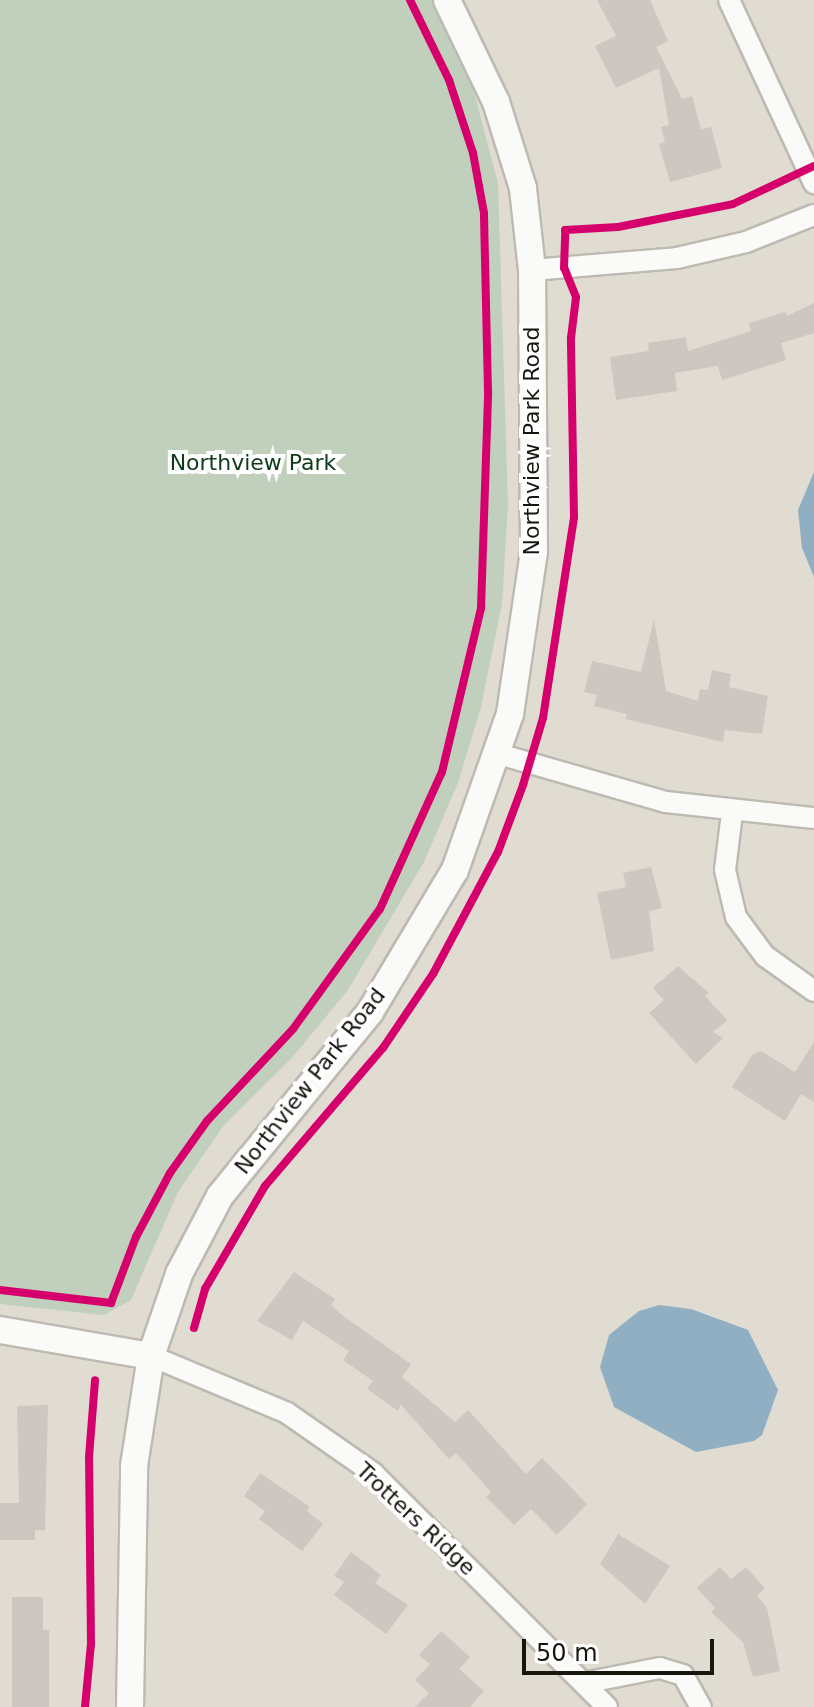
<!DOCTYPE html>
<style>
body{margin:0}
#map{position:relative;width:814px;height:1707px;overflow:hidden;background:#e0dcd2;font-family:"DejaVu Sans",sans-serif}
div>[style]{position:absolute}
.green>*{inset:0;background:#c1d0bc}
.water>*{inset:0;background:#90afc3}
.building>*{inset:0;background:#cdc6c1}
.roads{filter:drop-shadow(2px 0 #bdbab2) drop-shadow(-2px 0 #bdbab2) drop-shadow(0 2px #bdbab2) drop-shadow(0 -2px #bdbab2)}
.minor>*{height:20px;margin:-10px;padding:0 10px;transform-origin:10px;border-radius:10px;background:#fafaf8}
.tertiary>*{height:26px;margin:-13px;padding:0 13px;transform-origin:13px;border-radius:13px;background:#fafaf8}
.cycleway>*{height:8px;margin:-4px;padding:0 4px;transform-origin:4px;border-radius:4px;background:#d6006c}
span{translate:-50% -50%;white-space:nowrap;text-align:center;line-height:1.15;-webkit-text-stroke:8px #fff;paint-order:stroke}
.street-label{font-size:22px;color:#18150f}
.park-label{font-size:22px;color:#0e3c18}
.scale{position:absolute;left:522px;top:1639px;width:192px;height:36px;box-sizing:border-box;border:4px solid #18150f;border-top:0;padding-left:10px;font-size:24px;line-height:28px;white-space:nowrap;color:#18150f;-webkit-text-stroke:6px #fff;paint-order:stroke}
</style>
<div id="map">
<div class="green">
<i style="clip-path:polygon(0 0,435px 0,469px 73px,498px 183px,508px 505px,502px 604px,481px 707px,458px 783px,424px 862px,348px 990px,291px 1059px,224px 1125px,178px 1192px,131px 1300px,104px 1315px,0 1304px)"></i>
</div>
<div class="water">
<i style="clip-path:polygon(814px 472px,814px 577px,802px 548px,798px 510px)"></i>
<i style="clip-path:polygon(659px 1305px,691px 1309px,748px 1330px,778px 1390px,762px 1435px,754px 1441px,696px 1452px,614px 1407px,600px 1367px,609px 1335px,639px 1311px)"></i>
</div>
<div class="building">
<i style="clip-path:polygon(597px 0,650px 0,668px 41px,656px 47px,682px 99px,692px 96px,701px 129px,711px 127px,722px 168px,670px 182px,659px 144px,665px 142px,661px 127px,669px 125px,659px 68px,616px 88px,595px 46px,616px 36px)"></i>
<i style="clip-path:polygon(814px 303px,814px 333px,781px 343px,786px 360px,722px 380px,718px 366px,675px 373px,677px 391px,616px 400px,610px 357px,649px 351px,648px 343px,686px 337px,688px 351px,751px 331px,749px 323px,785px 312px,787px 316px)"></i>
<i style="clip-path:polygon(654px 620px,666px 691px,698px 701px,700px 689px,708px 690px,712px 670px,731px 674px,729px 687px,768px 696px,762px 734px,725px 730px,723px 742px,625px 719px,627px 714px,594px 706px,597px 695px,584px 692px,592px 661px,641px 672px)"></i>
<i style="clip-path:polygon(651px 867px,662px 908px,649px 911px,654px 951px,611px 960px,597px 893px,626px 887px,623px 873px)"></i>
<i style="clip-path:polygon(678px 966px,709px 993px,705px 996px,727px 1020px,713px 1032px,723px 1038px,696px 1064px,649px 1013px,664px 1000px,653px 988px)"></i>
<i style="clip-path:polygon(814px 1042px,814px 1102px,801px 1094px,785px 1121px,732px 1087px,753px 1054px,761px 1051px,795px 1072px)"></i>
<i style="clip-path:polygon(294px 1272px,335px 1299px,331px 1305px,342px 1315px,411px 1364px,402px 1377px,455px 1422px,468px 1410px,526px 1474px,542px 1458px,587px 1504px,557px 1535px,531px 1509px,514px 1525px,486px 1497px,491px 1492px,456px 1453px,449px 1459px,401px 1405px,398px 1411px,367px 1389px,373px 1381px,343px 1360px,349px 1351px,303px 1321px,292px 1340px,257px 1321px)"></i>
<i style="clip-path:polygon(48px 1405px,45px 1530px,35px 1530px,35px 1540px,0 1540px,0 1503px,19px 1503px,17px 1406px)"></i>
<i style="clip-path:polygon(260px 1473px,310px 1507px,307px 1511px,323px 1524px,302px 1551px,259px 1519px,265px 1511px,244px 1496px)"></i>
<i style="clip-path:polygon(618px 1534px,670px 1566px,645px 1604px,600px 1564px)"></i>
<i style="clip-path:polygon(351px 1552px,381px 1575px,375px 1583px,408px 1605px,386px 1634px,334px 1595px,344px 1582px,334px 1576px)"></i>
<i style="clip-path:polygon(720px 1567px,731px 1579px,746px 1567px,765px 1588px,757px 1596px,767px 1608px,780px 1671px,753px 1677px,743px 1642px,711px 1612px,715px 1608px,697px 1588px)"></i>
<i style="clip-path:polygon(12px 1597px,43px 1597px,43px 1630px,49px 1630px,49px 1707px,12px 1707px)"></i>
<i style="clip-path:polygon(441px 1631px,470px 1657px,459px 1669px,484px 1691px,470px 1707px,415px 1707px,429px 1693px,415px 1680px,430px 1664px,419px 1655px)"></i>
</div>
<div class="roads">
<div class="minor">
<i style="left:729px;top:0;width:202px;rotate:65.1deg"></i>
<i style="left:532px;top:270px;width:145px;rotate:-4.7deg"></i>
<i style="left:677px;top:258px;width:71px;rotate:-13.1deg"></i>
<i style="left:746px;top:242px;width:73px;rotate:-21.7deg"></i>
<i style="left:495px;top:753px;width:178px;rotate:16deg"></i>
<i style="left:666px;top:802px;width:149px;rotate:6.2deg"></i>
<i style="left:732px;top:813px;width:57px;rotate:97deg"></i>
<i style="left:725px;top:870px;width:48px;rotate:76.8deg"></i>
<i style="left:736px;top:917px;width:49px;rotate:53.4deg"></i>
<i style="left:765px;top:956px;width:60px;rotate:35.5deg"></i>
<i style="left:151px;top:1356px;width:147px;rotate:22.7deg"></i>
<i style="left:287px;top:1413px;width:105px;rotate:34.9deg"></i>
<i style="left:373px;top:1473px;width:331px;rotate:45deg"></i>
<i style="left:584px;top:1683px;width:77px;rotate:-11.2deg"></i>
<i style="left:660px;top:1668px;width:24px;rotate:17deg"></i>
<i style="left:683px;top:1675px;width:37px;rotate:61deg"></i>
</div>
<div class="tertiary">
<i style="left:0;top:1330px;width:153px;rotate:9.8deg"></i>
<i style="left:130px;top:1707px;width:241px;rotate:-89deg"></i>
<i style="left:134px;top:1466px;width:111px;rotate:-81.2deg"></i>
<i style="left:151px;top:1356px;width:87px;rotate:-71.1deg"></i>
<i style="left:179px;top:1274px;width:88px;rotate:-62.3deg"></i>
<i style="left:220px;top:1196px;width:237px;rotate:-50.8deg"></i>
<i style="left:370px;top:1012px;width:165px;rotate:-59.1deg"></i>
<i style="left:455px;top:870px;width:165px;rotate:-70.6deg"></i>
<i style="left:510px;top:714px;width:165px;rotate:-81.6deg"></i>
<i style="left:534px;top:551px;width:281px;rotate:-90.4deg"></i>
<i style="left:532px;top:270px;width:82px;rotate:-96.3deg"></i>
<i style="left:523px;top:188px;width:90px;rotate:-107.4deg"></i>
<i style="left:496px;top:102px;width:113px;rotate:-115.7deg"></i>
</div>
</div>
<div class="cycleway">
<i style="left:0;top:1290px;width:112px;rotate:6.7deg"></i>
<i style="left:111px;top:1303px;width:71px;rotate:-69.3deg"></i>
<i style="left:136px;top:1237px;width:72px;rotate:-62deg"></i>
<i style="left:170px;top:1173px;width:64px;rotate:-54.6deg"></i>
<i style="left:207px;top:1121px;width:126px;rotate:-46.9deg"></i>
<i style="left:293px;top:1029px;width:148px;rotate:-54.1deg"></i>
<i style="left:380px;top:909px;width:150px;rotate:-65.7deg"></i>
<i style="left:442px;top:772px;width:169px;rotate:-76.6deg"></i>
<i style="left:481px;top:608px;width:216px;rotate:-88.1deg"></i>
<i style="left:488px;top:392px;width:179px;rotate:-91.3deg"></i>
<i style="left:484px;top:213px;width:61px;rotate:-100.4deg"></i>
<i style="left:473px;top:153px;width:77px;rotate:-108.2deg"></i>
<i style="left:449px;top:80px;width:89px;rotate:-116deg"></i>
<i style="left:194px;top:1328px;width:41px;rotate:-74.2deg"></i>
<i style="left:205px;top:1289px;width:119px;rotate:-59.8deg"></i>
<i style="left:265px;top:1186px;width:182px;rotate:-49.5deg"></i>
<i style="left:383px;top:1048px;width:89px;rotate:-56deg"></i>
<i style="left:433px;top:974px;width:138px;rotate:-62deg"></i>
<i style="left:498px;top:852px;width:72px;rotate:-69.5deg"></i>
<i style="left:523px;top:785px;width:70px;rotate:-73.4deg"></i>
<i style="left:543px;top:718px;width:203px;rotate:-81.2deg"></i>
<i style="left:574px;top:517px;width:179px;rotate:-91deg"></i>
<i style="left:571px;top:338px;width:41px;rotate:-83deg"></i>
<i style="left:576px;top:297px;width:31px;rotate:-112deg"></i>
<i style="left:564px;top:268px;width:38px;rotate:-88deg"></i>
<i style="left:565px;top:230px;width:53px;rotate:-3.2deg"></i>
<i style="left:618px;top:227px;width:117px;rotate:-11.3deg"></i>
<i style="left:733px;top:204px;width:89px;rotate:-25.1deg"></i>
<i style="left:85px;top:1707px;width:63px;rotate:-84.6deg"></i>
<i style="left:91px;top:1644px;width:187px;rotate:-90.6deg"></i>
<i style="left:89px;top:1457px;width:77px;rotate:-85.5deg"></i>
</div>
<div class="street-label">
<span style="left:532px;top:441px;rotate:-90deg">Northview Park Road</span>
<span style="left:310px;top:1081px;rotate:-52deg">Northview Park Road</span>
<span style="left:416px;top:1519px;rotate:43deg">Trotters Ridge</span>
</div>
<div class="park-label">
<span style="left:253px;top:463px">Northview Park</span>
</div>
<div class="scale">50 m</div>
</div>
